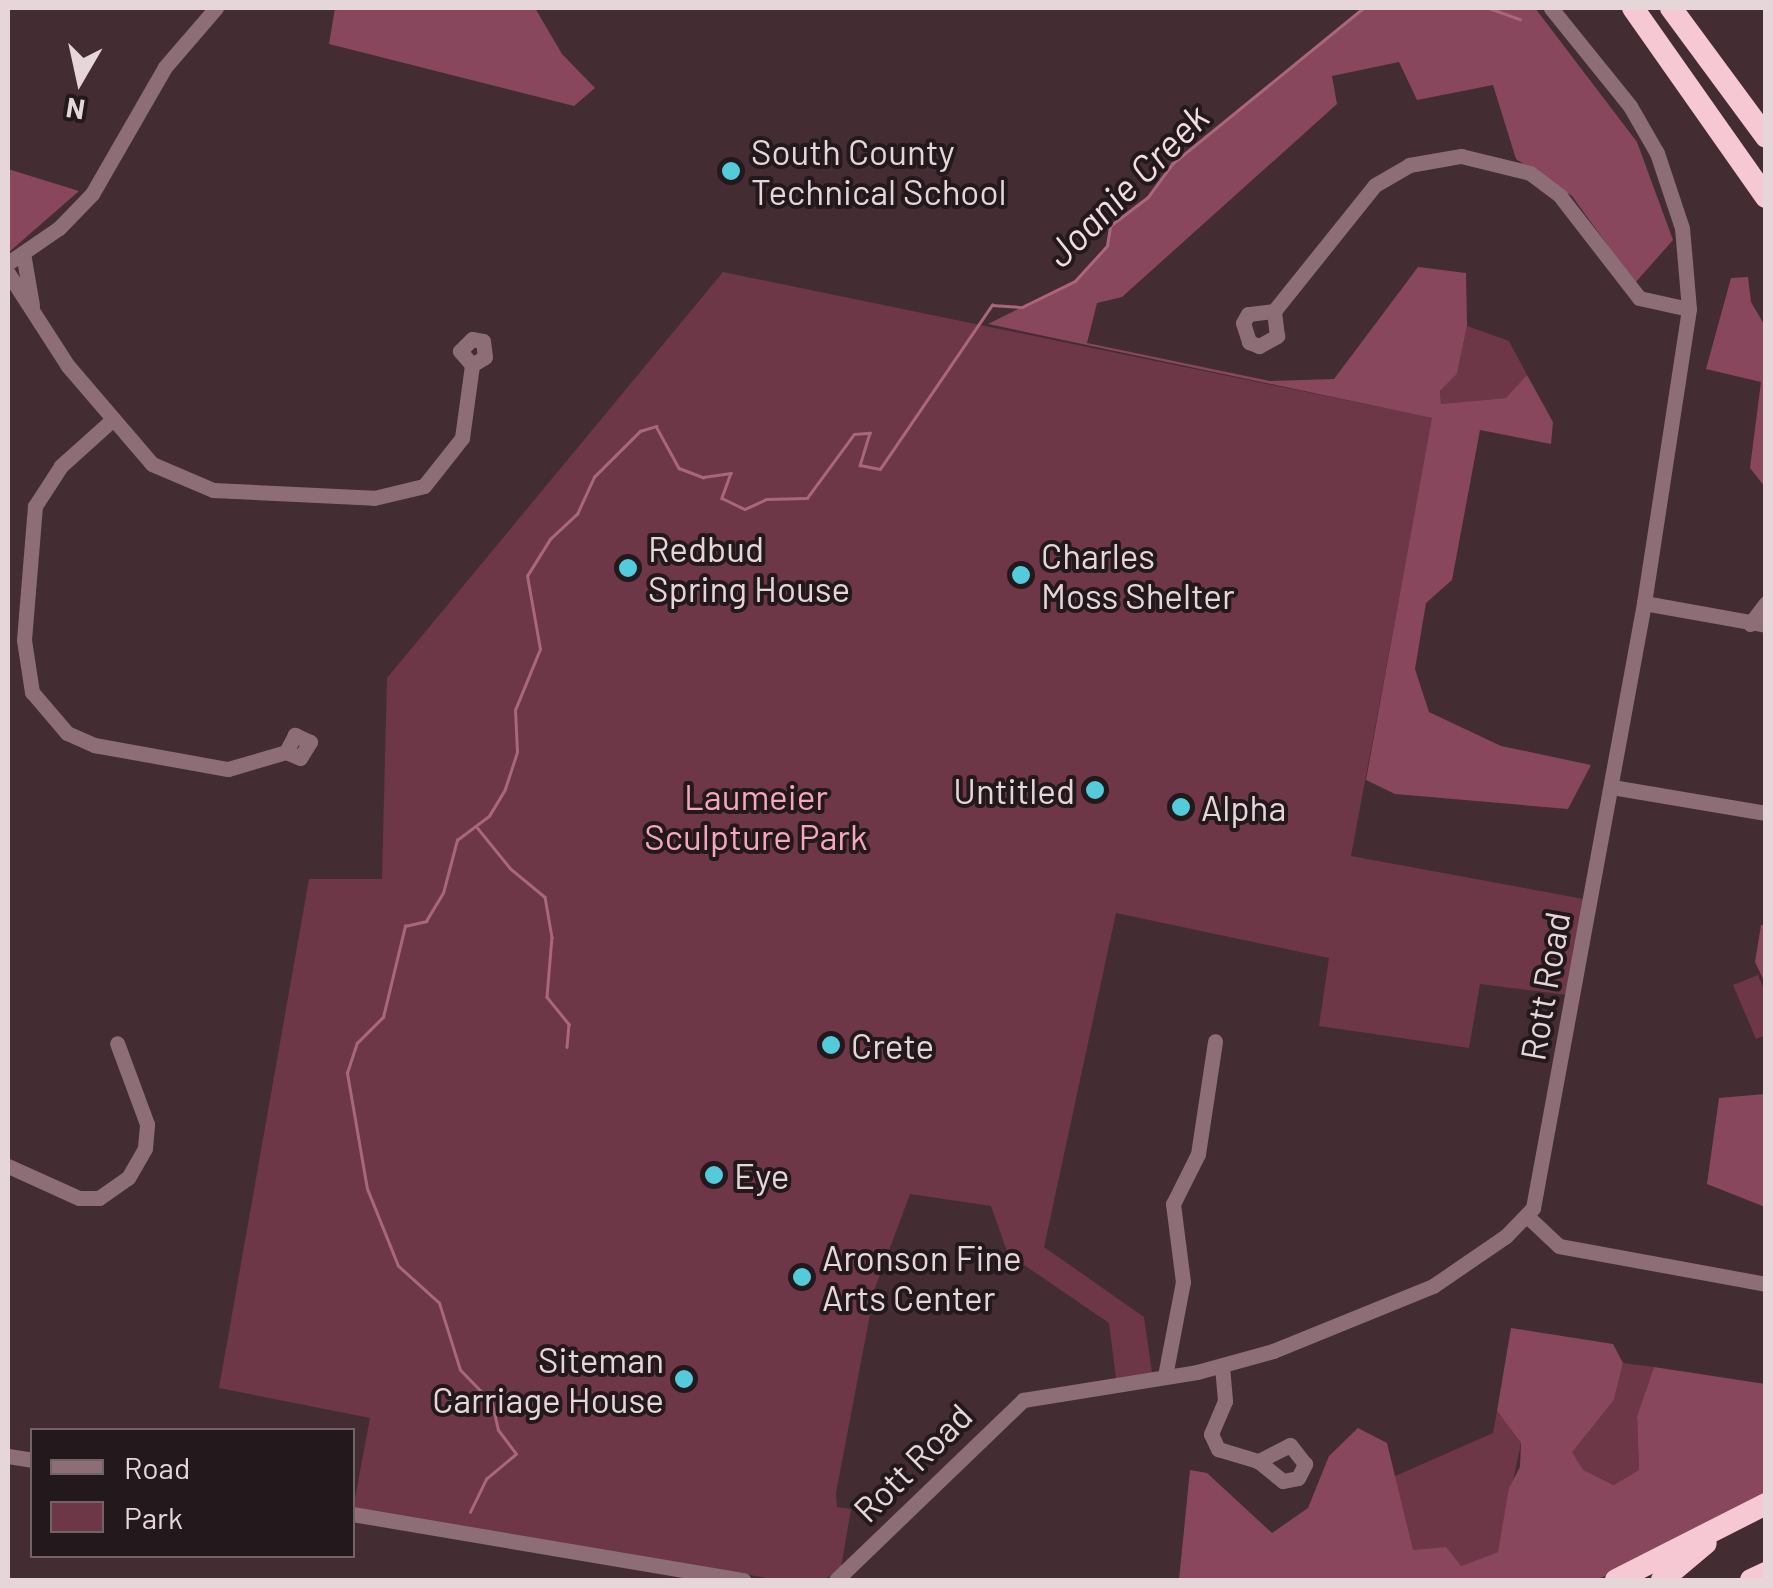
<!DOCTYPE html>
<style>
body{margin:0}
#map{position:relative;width:1773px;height:1588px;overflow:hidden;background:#442c33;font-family:Barlow,sans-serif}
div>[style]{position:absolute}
.green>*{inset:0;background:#6d3748}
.forest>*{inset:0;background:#88475c}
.stream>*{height:2.5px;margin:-1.25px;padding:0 1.25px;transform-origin:1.25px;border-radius:1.25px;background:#aa667a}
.minor>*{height:15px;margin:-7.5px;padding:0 7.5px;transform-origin:7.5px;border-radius:7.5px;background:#8d6e77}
.highway>*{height:22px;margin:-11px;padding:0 11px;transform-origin:11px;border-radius:11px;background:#f6c8d4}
.dots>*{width:28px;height:28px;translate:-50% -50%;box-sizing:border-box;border:5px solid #23181b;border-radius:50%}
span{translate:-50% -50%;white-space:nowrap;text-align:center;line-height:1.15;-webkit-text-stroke:8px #23181b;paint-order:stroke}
.poi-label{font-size:35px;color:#e6d6da}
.left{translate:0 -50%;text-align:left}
.right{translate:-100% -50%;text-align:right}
.park-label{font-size:35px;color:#f6a7be}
.street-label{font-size:35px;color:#e6d6da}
.water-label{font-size:38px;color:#f1dce1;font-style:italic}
.frame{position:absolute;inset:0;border:10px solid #e6d6da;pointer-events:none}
.legend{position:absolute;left:30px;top:1428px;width:325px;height:130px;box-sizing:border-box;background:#23181b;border:2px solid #716467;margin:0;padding:12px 18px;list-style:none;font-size:30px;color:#e6d6da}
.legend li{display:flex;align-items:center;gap:20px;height:50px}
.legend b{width:50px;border:2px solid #716467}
.north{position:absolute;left:30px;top:30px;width:100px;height:100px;-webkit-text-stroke:8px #23181b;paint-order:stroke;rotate:189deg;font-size:28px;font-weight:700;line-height:40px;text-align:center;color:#e6d6da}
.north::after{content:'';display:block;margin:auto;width:35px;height:45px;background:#e6d6da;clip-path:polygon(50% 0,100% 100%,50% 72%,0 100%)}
</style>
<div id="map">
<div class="green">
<i style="clip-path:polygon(723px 272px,1433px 418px,1351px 856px,1584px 899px,1567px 995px,1480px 984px,1469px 1048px,1319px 1026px,1329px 958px,1116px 913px,1044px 1247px,1144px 1317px,1152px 1373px,1116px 1378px,1109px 1323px,1008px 1254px,991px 1206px,910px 1194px,875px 1288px,836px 1493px,837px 1507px,851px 1509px,841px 1568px,824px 1580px,779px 1580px,353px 1509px,370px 1418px,219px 1388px,309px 879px,382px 879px,387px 678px)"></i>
<i style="clip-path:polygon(1467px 326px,1509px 341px,1527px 375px,1507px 398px,1441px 404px,1440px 391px,1457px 374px)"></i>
<i style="clip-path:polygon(1758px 975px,1765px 992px,1766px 1035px,1756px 1039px,1733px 985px)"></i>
<i style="clip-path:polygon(1623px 1363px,1654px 1367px,1637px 1416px,1639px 1470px,1615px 1485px,1582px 1470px,1571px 1452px,1614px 1400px)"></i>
<i style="clip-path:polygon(1497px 1411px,1521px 1443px,1498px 1552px,1461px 1566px,1413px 1551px,1393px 1477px,1493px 1433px)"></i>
</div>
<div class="forest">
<i style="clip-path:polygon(335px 8px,535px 8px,562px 54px,595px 88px,574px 106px,329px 44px)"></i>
<i style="clip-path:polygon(1363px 8px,1535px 8px,1637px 142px,1673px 240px,1635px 283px,1572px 196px,1516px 159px,1493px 85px,1417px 100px,1399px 62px,1332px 76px,1337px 104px,1122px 297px,1097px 303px,1087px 343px,1270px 381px,1334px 379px,1418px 267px,1466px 273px,1467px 326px,1457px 374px,1440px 391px,1441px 404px,1506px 398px,1527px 375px,1553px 422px,1551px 444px,1480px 430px,1452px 580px,1426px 603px,1415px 669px,1429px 712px,1501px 746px,1591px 765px,1568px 809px,1395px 794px,1366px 780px,1432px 418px,988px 324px,1074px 281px,1106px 246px,1110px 226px,1148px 197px,1172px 164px)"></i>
<i style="clip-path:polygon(8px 169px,79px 191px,8px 253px)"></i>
<i style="clip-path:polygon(1748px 277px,1751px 302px,1765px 326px,1765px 487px,1750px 468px,1761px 382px,1706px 369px,1731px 278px)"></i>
<i style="clip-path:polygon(1761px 925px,1765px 925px,1765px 983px,1755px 962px)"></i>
<i style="clip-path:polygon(1765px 1094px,1766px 1094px,1765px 1207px,1707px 1184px,1719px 1098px)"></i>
<i style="clip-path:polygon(1511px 1328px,1613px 1344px,1623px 1363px,1614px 1400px,1572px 1452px,1583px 1470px,1614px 1485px,1639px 1470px,1637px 1416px,1654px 1367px,1765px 1384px,1765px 1495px,1597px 1580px,1179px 1580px,1190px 1470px,1207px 1473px,1272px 1533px,1308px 1508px,1329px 1456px,1358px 1428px,1387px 1443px,1413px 1550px,1446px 1547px,1461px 1566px,1498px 1552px,1509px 1488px,1520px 1467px,1521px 1443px,1497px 1411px)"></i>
</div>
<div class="stream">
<i style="left:1489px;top:8px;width:33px;rotate:20deg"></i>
<i style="left:476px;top:826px;width:55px;rotate:50.9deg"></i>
<i style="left:511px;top:869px;width:44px;rotate:39.5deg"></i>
<i style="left:545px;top:897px;width:41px;rotate:80.1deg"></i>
<i style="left:552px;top:937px;width:60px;rotate:94.8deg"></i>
<i style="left:547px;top:997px;width:35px;rotate:51deg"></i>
<i style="left:569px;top:1024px;width:23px;rotate:95deg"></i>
<i style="left:470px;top:1512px;width:37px;rotate:-64deg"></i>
<i style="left:486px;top:1479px;width:39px;rotate:-40deg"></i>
<i style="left:516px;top:1454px;width:30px;rotate:-127deg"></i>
<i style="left:498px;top:1430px;width:28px;rotate:-103deg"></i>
<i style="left:492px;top:1403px;width:46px;rotate:-134.1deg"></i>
<i style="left:460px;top:1370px;width:70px;rotate:-107.4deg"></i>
<i style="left:439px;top:1303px;width:55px;rotate:-137.9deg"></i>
<i style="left:398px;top:1266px;width:83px;rotate:-111.9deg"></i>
<i style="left:367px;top:1189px;width:118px;rotate:-99.8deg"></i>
<i style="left:347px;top:1073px;width:32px;rotate:-72deg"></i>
<i style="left:357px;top:1043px;width:37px;rotate:-45deg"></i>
<i style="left:383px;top:1017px;width:94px;rotate:-76.4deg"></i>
<i style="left:405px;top:926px;width:22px;rotate:-13deg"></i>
<i style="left:426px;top:921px;width:33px;rotate:-59deg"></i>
<i style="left:443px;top:893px;width:55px;rotate:-75.2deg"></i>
<i style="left:457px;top:840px;width:40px;rotate:-37deg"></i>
<i style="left:489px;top:816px;width:31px;rotate:-59deg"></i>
<i style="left:505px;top:789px;width:39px;rotate:-72deg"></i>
<i style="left:517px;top:752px;width:42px;rotate:-92.7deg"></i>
<i style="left:515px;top:710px;width:66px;rotate:-67.7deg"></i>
<i style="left:540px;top:649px;width:74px;rotate:-100.1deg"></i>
<i style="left:527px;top:576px;width:44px;rotate:-58.1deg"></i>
<i style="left:550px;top:539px;width:37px;rotate:-43deg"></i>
<i style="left:577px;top:514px;width:41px;rotate:-65.3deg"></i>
<i style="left:594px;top:477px;width:65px;rotate:-45deg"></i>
<i style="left:640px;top:431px;width:17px;rotate:-17deg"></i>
<i style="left:656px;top:426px;width:48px;rotate:61.3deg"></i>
<i style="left:679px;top:468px;width:26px;rotate:21deg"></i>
<i style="left:703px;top:477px;width:28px;rotate:-8deg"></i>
<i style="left:731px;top:473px;width:27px;rotate:110deg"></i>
<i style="left:722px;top:498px;width:25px;rotate:26deg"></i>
<i style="left:745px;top:509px;width:23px;rotate:-25deg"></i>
<i style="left:766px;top:499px;width:41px;rotate:-1.4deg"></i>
<i style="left:807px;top:498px;width:79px;rotate:-53.7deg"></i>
<i style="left:854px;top:434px;width:16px;rotate:-4deg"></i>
<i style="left:870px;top:433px;width:34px;rotate:107deg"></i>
<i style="left:860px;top:465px;width:20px;rotate:11deg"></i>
<i style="left:880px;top:469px;width:199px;rotate:-55.7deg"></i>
<i style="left:992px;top:305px;width:30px;rotate:4deg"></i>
<i style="left:1022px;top:307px;width:59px;rotate:-26.1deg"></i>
<i style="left:1075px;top:281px;width:47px;rotate:-47.6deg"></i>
<i style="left:1107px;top:246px;width:20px;rotate:-81deg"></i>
<i style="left:1110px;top:226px;width:48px;rotate:-37.3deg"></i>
<i style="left:1148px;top:197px;width:41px;rotate:-54deg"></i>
<i style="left:1172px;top:164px;width:247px;rotate:-39.2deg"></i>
</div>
<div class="minor">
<i style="left:23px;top:253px;width:53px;rotate:80.2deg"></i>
<i style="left:8px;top:263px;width:62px;rotate:-34.5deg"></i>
<i style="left:59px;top:228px;width:47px;rotate:-45.9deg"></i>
<i style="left:92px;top:194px;width:146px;rotate:-60.1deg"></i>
<i style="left:165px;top:67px;width:78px;rotate:-49.2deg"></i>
<i style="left:8px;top:273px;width:111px;rotate:57.2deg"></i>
<i style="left:68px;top:366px;width:129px;rotate:49.4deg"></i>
<i style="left:152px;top:464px;width:66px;rotate:23.1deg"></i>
<i style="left:213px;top:490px;width:161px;rotate:2.8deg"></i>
<i style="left:374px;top:498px;width:51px;rotate:-13.5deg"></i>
<i style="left:424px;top:486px;width:61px;rotate:-51.6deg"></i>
<i style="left:462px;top:438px;width:74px;rotate:-82.2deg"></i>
<i style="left:472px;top:365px;width:15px;rotate:-32deg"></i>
<i style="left:485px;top:357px;width:16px;rotate:-97deg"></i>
<i style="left:483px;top:341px;width:11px;rotate:-170deg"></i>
<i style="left:472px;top:339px;width:17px;rotate:135deg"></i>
<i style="left:460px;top:351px;width:18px;rotate:49deg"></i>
<i style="left:1274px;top:311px;width:26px;rotate:173deg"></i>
<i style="left:1248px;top:314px;width:10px;rotate:119deg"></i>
<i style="left:1243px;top:323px;width:20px;rotate:72deg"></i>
<i style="left:1249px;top:342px;width:11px;rotate:22deg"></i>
<i style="left:1259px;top:346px;width:21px;rotate:-29deg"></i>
<i style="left:1277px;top:336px;width:25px;rotate:-97deg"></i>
<i style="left:1274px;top:311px;width:161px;rotate:-51.3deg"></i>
<i style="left:1375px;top:185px;width:39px;rotate:-30deg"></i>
<i style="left:1409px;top:165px;width:53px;rotate:-9.8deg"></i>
<i style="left:1461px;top:156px;width:71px;rotate:13.8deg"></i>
<i style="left:1530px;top:173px;width:38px;rotate:37deg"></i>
<i style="left:1560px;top:196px;width:129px;rotate:52.2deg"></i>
<i style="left:1639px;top:298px;width:51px;rotate:12.4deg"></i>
<i style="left:112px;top:420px;width:69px;rotate:138deg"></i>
<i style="left:61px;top:466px;width:48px;rotate:123deg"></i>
<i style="left:35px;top:506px;width:134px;rotate:94.7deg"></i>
<i style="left:24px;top:640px;width:53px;rotate:81.3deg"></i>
<i style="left:32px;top:692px;width:54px;rotate:49.5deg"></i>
<i style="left:67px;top:733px;width:30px;rotate:24deg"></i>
<i style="left:94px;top:745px;width:136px;rotate:10.2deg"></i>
<i style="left:228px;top:769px;width:60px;rotate:-16.3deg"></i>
<i style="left:286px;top:752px;width:15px;rotate:23deg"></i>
<i style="left:300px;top:758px;width:19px;rotate:-58deg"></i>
<i style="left:310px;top:742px;width:17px;rotate:-155deg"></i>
<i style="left:295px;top:735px;width:19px;rotate:118deg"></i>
<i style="left:1644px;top:603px;width:124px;rotate:10.2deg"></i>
<i style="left:1750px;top:624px;width:26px;rotate:-53deg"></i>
<i style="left:1612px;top:787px;width:156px;rotate:9.6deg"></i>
<i style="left:8px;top:1166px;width:78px;rotate:24.3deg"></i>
<i style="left:79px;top:1198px;width:20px"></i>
<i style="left:99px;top:1198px;width:35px;rotate:-35deg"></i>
<i style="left:128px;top:1178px;width:34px;rotate:-60deg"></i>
<i style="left:145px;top:1148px;width:24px;rotate:-85deg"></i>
<i style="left:147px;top:1124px;width:86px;rotate:-110.3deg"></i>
<i style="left:1528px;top:1217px;width:42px;rotate:43.1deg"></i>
<i style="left:1559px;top:1246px;width:210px;rotate:10.4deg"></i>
<i style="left:1222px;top:1366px;width:35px;rotate:85deg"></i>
<i style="left:1225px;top:1401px;width:36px;rotate:113deg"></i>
<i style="left:1211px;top:1434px;width:17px;rotate:65deg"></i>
<i style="left:1218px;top:1449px;width:42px;rotate:16.7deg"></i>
<i style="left:1258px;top:1461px;width:32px;rotate:39deg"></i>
<i style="left:1283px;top:1481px;width:15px;rotate:-11deg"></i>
<i style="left:1298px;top:1478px;width:16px;rotate:-63deg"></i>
<i style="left:1305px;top:1464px;width:24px;rotate:-128deg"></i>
<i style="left:1290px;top:1445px;width:36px;rotate:153deg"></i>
<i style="left:1165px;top:1376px;width:96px;rotate:-79.2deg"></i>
<i style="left:1183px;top:1282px;width:79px;rotate:-97.3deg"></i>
<i style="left:1173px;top:1204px;width:56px;rotate:-63.4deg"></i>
<i style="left:1198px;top:1154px;width:114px;rotate:-81.4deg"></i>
<i style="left:8px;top:1456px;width:24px;rotate:9deg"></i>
<i style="left:352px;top:1514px;width:397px;rotate:9.6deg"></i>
<i style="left:836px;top:1580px;width:260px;rotate:-43.9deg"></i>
<i style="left:1023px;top:1400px;width:176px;rotate:-9.1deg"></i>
<i style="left:1197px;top:1372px;width:79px;rotate:-15.4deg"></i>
<i style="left:1273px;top:1351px;width:173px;rotate:-22.1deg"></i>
<i style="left:1433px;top:1286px;width:88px;rotate:-34.4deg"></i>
<i style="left:1506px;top:1236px;width:39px;rotate:-46deg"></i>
<i style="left:1533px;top:1208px;width:615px;rotate:-79.6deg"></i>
<i style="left:1644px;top:603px;width:297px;rotate:-81.3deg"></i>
<i style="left:1689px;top:309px;width:81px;rotate:-94.9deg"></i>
<i style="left:1682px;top:228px;width:79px;rotate:-108.4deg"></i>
<i style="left:1657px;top:153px;width:54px;rotate:-119.9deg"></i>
<i style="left:1630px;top:106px;width:126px;rotate:-128.9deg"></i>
</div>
<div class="highway">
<i style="left:1633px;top:8px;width:231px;rotate:54.9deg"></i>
<i style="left:1671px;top:8px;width:160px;rotate:53.6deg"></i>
<i style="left:1616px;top:1580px;width:168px;rotate:-26.9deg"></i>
<i style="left:1662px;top:1580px;width:57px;rotate:-40.1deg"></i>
<i style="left:1751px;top:1580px;width:17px;rotate:-25deg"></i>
</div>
<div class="dots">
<i style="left:731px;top:171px;background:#53cbdb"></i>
<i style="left:628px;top:568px;background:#53cbdb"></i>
<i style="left:1021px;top:575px;background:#53cbdb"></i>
<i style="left:1095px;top:790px;background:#53cbdb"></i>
<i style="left:1181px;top:807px;background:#53cbdb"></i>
<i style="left:831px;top:1045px;background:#53cbdb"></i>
<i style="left:714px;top:1175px;background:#53cbdb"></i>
<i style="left:802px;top:1277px;background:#53cbdb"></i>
<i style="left:684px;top:1379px;background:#53cbdb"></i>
</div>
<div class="poi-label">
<span class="left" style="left:751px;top:171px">South County<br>Technical School</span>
<span class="left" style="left:648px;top:568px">Redbud<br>Spring House</span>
<span class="left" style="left:1041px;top:575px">Charles<br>Moss Shelter</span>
<span class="right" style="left:1075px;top:790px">Untitled</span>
<span class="left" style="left:1201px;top:807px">Alpha</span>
<span class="left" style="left:851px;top:1045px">Crete</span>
<span class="left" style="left:734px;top:1175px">Eye</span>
<span class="left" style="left:822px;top:1277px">Aronson Fine<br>Arts Center</span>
<span class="right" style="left:664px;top:1379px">Siteman<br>Carriage House</span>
</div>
<div class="park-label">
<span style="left:756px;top:816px">Laumeier<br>Sculpture Park</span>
</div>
<div class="street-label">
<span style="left:1544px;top:986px;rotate:-80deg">Rott Road</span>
<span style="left:912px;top:1462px;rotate:-45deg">Rott Road</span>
</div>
<div class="water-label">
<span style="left:1127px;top:185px;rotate:-45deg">Joanie Creek</span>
</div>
<div class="frame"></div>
<ul class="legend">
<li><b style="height:12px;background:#8d6e77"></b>Road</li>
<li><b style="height:28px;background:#6d3748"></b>Park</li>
</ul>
<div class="north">N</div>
</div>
